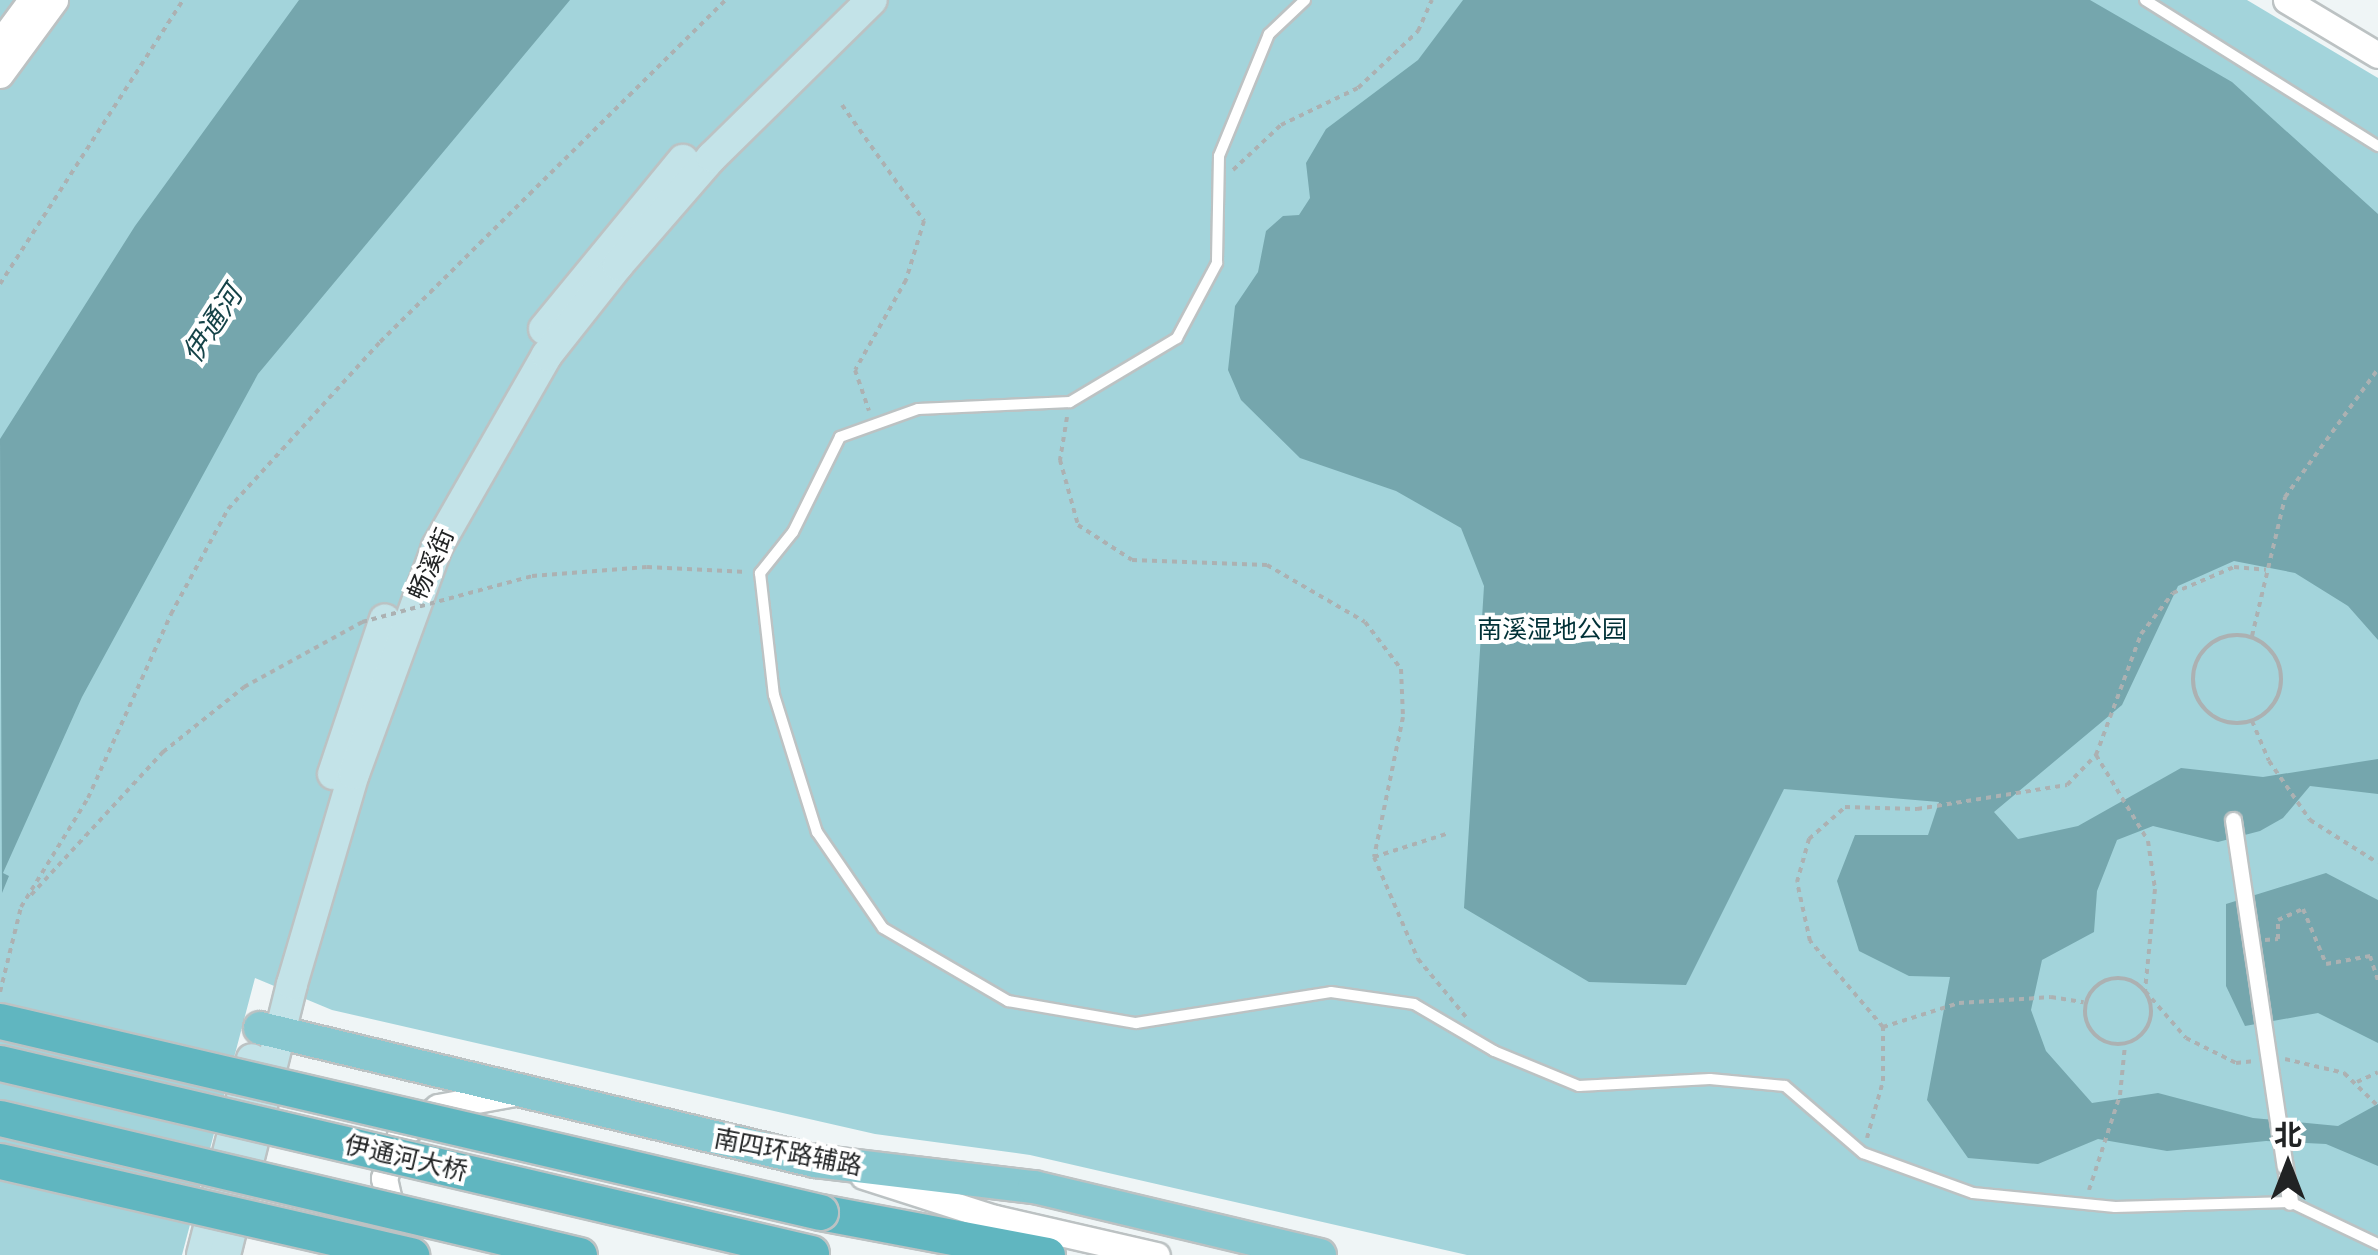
<!DOCTYPE html>
<meta charset="utf-8">
<style>
body{margin:0}
#map{position:relative;width:2378px;height:1255px;overflow:hidden;background:#eff5f6;font-family:Ubuntu,"Noto Sans SC",sans-serif}
div>[style]{position:absolute}
.green>*{inset:0;background:#a3d4db}
.water>*{inset:0;background:#75a6ad}
.path>*{height:4px;margin-top:-2px;transform-origin:0;background:repeating-linear-gradient(90deg,#acb1b2 0 5px,transparent 0 10px)}
.path>.ring{margin:-2px;padding:0;box-sizing:content-box;background:none;border:4px solid #acb1b2;border-radius:50%}
.roads{filter:drop-shadow(2px 0 #bcc2c3) drop-shadow(-2px 0 #bcc2c3) drop-shadow(0 2px #bcc2c3) drop-shadow(0 -2px #bcc2c3)}
.service>*{height:10px;margin:-5px;padding:0 5px;transform-origin:5px;border-radius:5px;background:#fff}
.pedestrian>*{height:15px;margin:-7.5px;padding:0 7.5px;transform-origin:7.5px;border-radius:7.5px;background:#fff}
.tertiary>*{height:25px;margin:-12.5px;padding:0 12.5px;transform-origin:12.5px;border-radius:12.5px;background:#fff}
.secondary>*{height:30px;margin:-15px;padding:0 15px;transform-origin:15px;border-radius:15px;background:#c3e3e8}
.primary>*{height:32px;margin:-16px;padding:0 16px;transform-origin:16px;border-radius:16px;background:#88c8d0}
.trunk>*{height:35px;margin:-17.5px;padding:0 17.5px;transform-origin:17.5px;border-radius:17.5px;background:#60b6c0}
.path-bridge>*{height:4px;margin-top:-2px;transform-origin:0;background:repeating-linear-gradient(90deg,#acb1b2 0 5px,transparent 0 10px)}
.bridges{filter:drop-shadow(2px 0 #bcc2c3) drop-shadow(-2px 0 #bcc2c3) drop-shadow(0 2px #bcc2c3) drop-shadow(0 -2px #bcc2c3)}
.pedestrian-bridge>*{height:15px;margin:-7.5px;padding:0 7.5px;transform-origin:7.5px;border-radius:7.5px;background:#fff}
.trunk-bridge>*{height:35px;margin:-17.5px;padding:0 17.5px;transform-origin:17.5px;border-radius:17.5px;background:#60b6c0}
span{translate:-50% -50%;white-space:nowrap;text-align:center;line-height:1.15;-webkit-text-stroke:8px #fff;paint-order:stroke}
.street-label{font-size:25px;color:#212324}
.park-label{font-size:25px;color:#003137}
.water-label{font-size:28px;color:#154348;font-style:italic}
.north{position:absolute;left:2238px;top:1115px;width:100px;height:100px;-webkit-text-stroke:8px #fff;paint-order:stroke;rotate:0deg;font-size:28px;font-weight:700;line-height:40px;text-align:center;color:#212324}
.north::after{content:'';display:block;margin:auto;width:35px;height:45px;background:#212324;clip-path:polygon(50% 0,100% 100%,50% 72%,0 100%)}
</style>
<div id="map">
<div class="green">
<i style="clip-path:polygon(0 0,2247px 0,2378px 78px,2378px 1255px,1467px 1255px,1030px 1155px,875px 1134px,332px 1010px,255px 978px,182px 1255px,0 1255px)"></i>
</div>
<div class="water">
<i style="clip-path:polygon(299px 0,570px 0,258px 374px,82px 697px,3px 873px,9px 876px,2px 893px,0 439px,135px 226px)"></i>
<i style="clip-path:polygon(1463px 0,2090px 0,2232px 82px,2378px 214px,2378px 640px,2348px 606px,2295px 573px,2234px 561px,2178px 586px,2122px 705px,1994px 812px,2018px 839px,2078px 826px,2181px 768px,2263px 777px,2378px 759px,2378px 794px,2310px 786px,2283px 818px,2260px 831px,2218px 842px,2153px 826px,2117px 840px,2097px 891px,2094px 932px,2042px 960px,2031px 1010px,2046px 1051px,2092px 1103px,2158px 1093px,2253px 1118px,2338px 1126px,2378px 1104px,2378px 1166px,2326px 1144px,2266px 1141px,2167px 1151px,2098px 1139px,2038px 1164px,1968px 1158px,1927px 1100px,1950px 977px,1909px 976px,1859px 951px,1837px 881px,1855px 835px,1928px 835px,1939px 802px,1784px 789px,1686px 985px,1589px 982px,1464px 908px,1484px 586px,1461px 528px,1396px 491px,1300px 458px,1241px 400px,1228px 370px,1235px 306px,1258px 272px,1266px 231px,1283px 216px,1299px 215px,1310px 198px,1306px 163px,1326px 129px,1418px 60px)"></i>
<i style="clip-path:polygon(2326px 873px,2378px 900px,2378px 1043px,2318px 1013px,2245px 1026px,2226px 986px,2226px 904px)"></i>
</div>
<div class="path">
<i style="left:842px;top:105px;width:142px;rotate:54.7deg"></i>
<i style="left:924px;top:221px;width:62px;rotate:107deg"></i>
<i style="left:906px;top:280px;width:103px;rotate:119.5deg"></i>
<i style="left:855px;top:370px;width:43px;rotate:71.1deg"></i>
<i style="left:1233px;top:170px;width:66px;rotate:-43.2deg"></i>
<i style="left:1281px;top:125px;width:85px;rotate:-25.7deg"></i>
<i style="left:1358px;top:88px;width:83px;rotate:-43.5deg"></i>
<i style="left:1418px;top:31px;width:34px;rotate:-66deg"></i>
<i style="left:0;top:284px;width:338px;rotate:-57.2deg"></i>
<i style="left:1067px;top:417px;width:44px;rotate:99.2deg"></i>
<i style="left:1060px;top:460px;width:67px;rotate:74.5deg"></i>
<i style="left:1078px;top:525px;width:64px;rotate:32.9deg"></i>
<i style="left:1132px;top:560px;width:135px;rotate:2.1deg"></i>
<i style="left:1267px;top:565px;width:113px;rotate:30.2deg"></i>
<i style="left:1365px;top:622px;width:59px;rotate:52.5deg"></i>
<i style="left:1401px;top:669px;width:48px;rotate:87.6deg"></i>
<i style="left:1403px;top:717px;width:143px;rotate:101.7deg"></i>
<i style="left:1374px;top:857px;width:111px;rotate:66.7deg"></i>
<i style="left:1418px;top:959px;width:75px;rotate:50.4deg"></i>
<i style="left:647px;top:567px;width:100px;rotate:2.9deg"></i>
<i class="ring" style="left:2193px;top:635px;width:84px;height:84px"></i>
<i style="left:2252px;top:636px;width:143px;rotate:-76.6deg"></i>
<i style="left:2285px;top:497px;width:158px;rotate:-54deg"></i>
<i style="left:2252px;top:721px;width:43px;rotate:67deg"></i>
<i style="left:2269px;top:761px;width:72px;rotate:55.2deg"></i>
<i style="left:2310px;top:820px;width:80px;rotate:32.3deg"></i>
<i style="left:2096px;top:755px;width:100px;rotate:58.8deg"></i>
<i style="left:2148px;top:841px;width:49px;rotate:81.7deg"></i>
<i style="left:2155px;top:889px;width:102px;rotate:95.6deg"></i>
<i style="left:2145px;top:991px;width:62px;rotate:48.9deg"></i>
<i style="left:2186px;top:1038px;width:56px;rotate:26.6deg"></i>
<i style="left:2236px;top:1063px;width:19px;rotate:-6deg"></i>
<i style="left:1374px;top:857px;width:76px;rotate:-17.7deg"></i>
<i style="left:31px;top:895px;width:195px;rotate:-47.3deg"></i>
<i style="left:2265px;top:940px;width:13px;rotate:-4deg"></i>
<i style="left:2278px;top:939px;width:19px;rotate:-90deg"></i>
<i style="left:2278px;top:920px;width:27px;rotate:-24deg"></i>
<i style="left:2303px;top:909px;width:60px;rotate:67.3deg"></i>
<i style="left:2326px;top:964px;width:45px;rotate:-10.3deg"></i>
<i style="left:2370px;top:956px;width:26px;rotate:72deg"></i>
<i class="ring" style="left:2085px;top:978px;width:62px;height:62px"></i>
<i style="left:0;top:992px;width:88px;rotate:-76.1deg"></i>
<i style="left:21px;top:907px;width:128px;rotate:-58.4deg"></i>
<i style="left:88px;top:798px;width:202px;rotate:-65.7deg"></i>
<i style="left:171px;top:614px;width:119px;rotate:-61.5deg"></i>
<i style="left:228px;top:509px;width:226px;rotate:-47.7deg"></i>
<i style="left:380px;top:342px;width:486px;rotate:-44.7deg"></i>
<i style="left:1883px;top:1027px;width:80px;rotate:-17.5deg"></i>
<i style="left:1959px;top:1003px;width:92px;rotate:-3.7deg"></i>
<i style="left:2051px;top:997px;width:33px;rotate:9deg"></i>
<i style="left:2285px;top:1059px;width:61px;rotate:13.3deg"></i>
<i style="left:2344px;top:1073px;width:47px;rotate:44.1deg"></i>
<i style="left:2357px;top:1082px;width:23px;rotate:-25deg"></i>
<i style="left:1867px;top:1138px;width:59px;rotate:-74.3deg"></i>
<i style="left:1883px;top:1081px;width:54px;rotate:-90deg"></i>
<i style="left:1883px;top:1027px;width:113px;rotate:-130.3deg"></i>
<i style="left:1810px;top:941px;width:60px;rotate:-102.4deg"></i>
<i style="left:1797px;top:882px;width:45px;rotate:-74.4deg"></i>
<i style="left:1809px;top:839px;width:48px;rotate:-41.6deg"></i>
<i style="left:1845px;top:807px;width:72px;rotate:1.6deg"></i>
<i style="left:1917px;top:809px;width:152px;rotate:-9.1deg"></i>
<i style="left:2067px;top:785px;width:42px;rotate:-46deg"></i>
<i style="left:2096px;top:755px;width:129px;rotate:-69.6deg"></i>
<i style="left:2141px;top:634px;width:52px;rotate:-52deg"></i>
<i style="left:2173px;top:593px;width:66px;rotate:-23.1deg"></i>
<i style="left:2234px;top:567px;width:32px;rotate:5deg"></i>
<i style="left:2089px;top:1190px;width:100px;rotate:-71.9deg"></i>
<i style="left:2120px;top:1095px;width:50px;rotate:-84.3deg"></i>
</div>
<div class="roads">
<div class="service">
<i style="left:1305px;top:0;width:50px;rotate:136.6deg"></i>
<i style="left:1269px;top:34px;width:132px;rotate:112.3deg"></i>
<i style="left:1219px;top:156px;width:107px;rotate:91.1deg"></i>
<i style="left:1217px;top:263px;width:85px;rotate:118.1deg"></i>
<i style="left:1177px;top:338px;width:125px;rotate:149.1deg"></i>
<i style="left:1070px;top:402px;width:152px;rotate:177.4deg"></i>
<i style="left:918px;top:409px;width:83px;rotate:160.3deg"></i>
<i style="left:840px;top:437px;width:106px;rotate:116.3deg"></i>
<i style="left:793px;top:532px;width:53px;rotate:128.8deg"></i>
<i style="left:760px;top:573px;width:123px;rotate:83.5deg"></i>
<i style="left:774px;top:695px;width:144px;rotate:72.6deg"></i>
<i style="left:817px;top:832px;width:116px;rotate:55.5deg"></i>
<i style="left:883px;top:928px;width:145px;rotate:30.3deg"></i>
<i style="left:1008px;top:1001px;width:130px;rotate:9.8deg"></i>
<i style="left:1136px;top:1023px;width:197px;rotate:-9deg"></i>
<i style="left:1331px;top:992px;width:84px;rotate:8.2deg"></i>
<i style="left:1414px;top:1004px;width:93px;rotate:30.4deg"></i>
<i style="left:1494px;top:1051px;width:92px;rotate:22.4deg"></i>
<i style="left:1579px;top:1086px;width:131px;rotate:-3.1deg"></i>
<i style="left:1710px;top:1079px;width:75px;rotate:5.3deg"></i>
<i style="left:1785px;top:1086px;width:103px;rotate:40.7deg"></i>
<i style="left:1863px;top:1153px;width:117px;rotate:20deg"></i>
<i style="left:1973px;top:1193px;width:143px;rotate:5.6deg"></i>
<i style="left:2115px;top:1207px;width:175px;rotate:-1.6deg"></i>
<i style="left:2290px;top:1202px;width:98px;rotate:25.5deg"></i>
<i style="left:2145px;top:0;width:275px;rotate:32.1deg"></i>
</div>
<div class="pedestrian">
<i style="left:2285px;top:1166px;width:36px;rotate:82deg"></i>
</div>
<div class="tertiary">
<i style="left:2286px;top:0;width:107px;rotate:30.9deg"></i>
<i style="left:0;top:42px;width:52px;rotate:-53.6deg"></i>
<i style="left:0;top:75px;width:93px;rotate:-53.7deg"></i>
<i style="left:863px;top:1176px;width:139px;rotate:17.7deg"></i>
<i style="left:995px;top:1218px;width:166px;rotate:12.9deg"></i>
<i style="left:409px;top:1255px;width:31px;rotate:-117deg"></i>
<i style="left:395px;top:1227px;width:50px;rotate:-102.7deg"></i>
<i style="left:384px;top:1178px;width:45px;rotate:-69.1deg"></i>
<i style="left:400px;top:1136px;width:48px;rotate:-37.3deg"></i>
<i style="left:438px;top:1107px;width:77px;rotate:-10.4deg"></i>
</div>
<div class="secondary">
<i style="left:544px;top:329px;width:219px;rotate:-50.6deg"></i>
<i style="left:333px;top:774px;width:163px;rotate:-71.5deg"></i>
<i style="left:202px;top:1255px;width:202px;rotate:-75.7deg"></i>
<i style="left:225px;top:1255px;width:279px;rotate:-76.1deg"></i>
<i style="left:292px;top:984px;width:219px;rotate:-73.6deg"></i>
<i style="left:354px;top:774px;width:242px;rotate:-69.9deg"></i>
<i style="left:437px;top:547px;width:221px;rotate:-60.2deg"></i>
<i style="left:547px;top:355px;width:115px;rotate:-51.7deg"></i>
<i style="left:618px;top:265px;width:143px;rotate:-49deg"></i>
<i style="left:712px;top:157px;width:224px;rotate:-44.5deg"></i>
</div>
<div class="primary">
<i style="left:260px;top:1028px;width:571px;rotate:13.48deg"></i>
<i style="left:815px;top:1161px;width:221px;rotate:6.8deg"></i>
<i style="left:1034px;top:1187px;width:294px;rotate:13.4deg"></i>
</div>
<div class="trunk">
<i style="left:820px;top:1212px;width:231px;rotate:10.7deg"></i>
</div>
</div>
<div class="path-bridge">
<i style="left:163px;top:752px;width:104px;rotate:-38.7deg"></i>
<i style="left:244px;top:687px;width:135px;rotate:-28.8deg"></i>
<i style="left:362px;top:622px;width:176px;rotate:-15.1deg"></i>
<i style="left:532px;top:576px;width:115px;rotate:-4.5deg"></i>
</div>
<div class="bridges">
<div class="pedestrian-bridge">
<i style="left:2233px;top:820px;width:350px;rotate:81.5deg"></i>
</div>
<div class="trunk-bridge">
<i style="left:0;top:1021px;width:842px;rotate:13.11deg"></i>
<i style="left:0;top:1063px;width:833px;rotate:13.19deg"></i>
<i style="left:0;top:1118px;width:595px;rotate:13.31deg"></i>
<i style="left:0;top:1161px;width:422px;rotate:12.9deg"></i>
</div>
</div>
<div class="street-label">
<span style="left:431px;top:564px;rotate:-66deg">畅溪街</span>
<span style="left:788px;top:1152px;rotate:11deg">南四环路辅路</span>
<span style="left:406px;top:1158px;rotate:13deg">伊通河大桥</span>
</div>
<div class="park-label">
<span style="left:1552px;top:629px">南溪湿地公园</span>
</div>
<div class="water-label">
<span style="left:212px;top:324px;rotate:-57deg">伊通河</span>
</div>
<div class="north">北</div>
</div>
